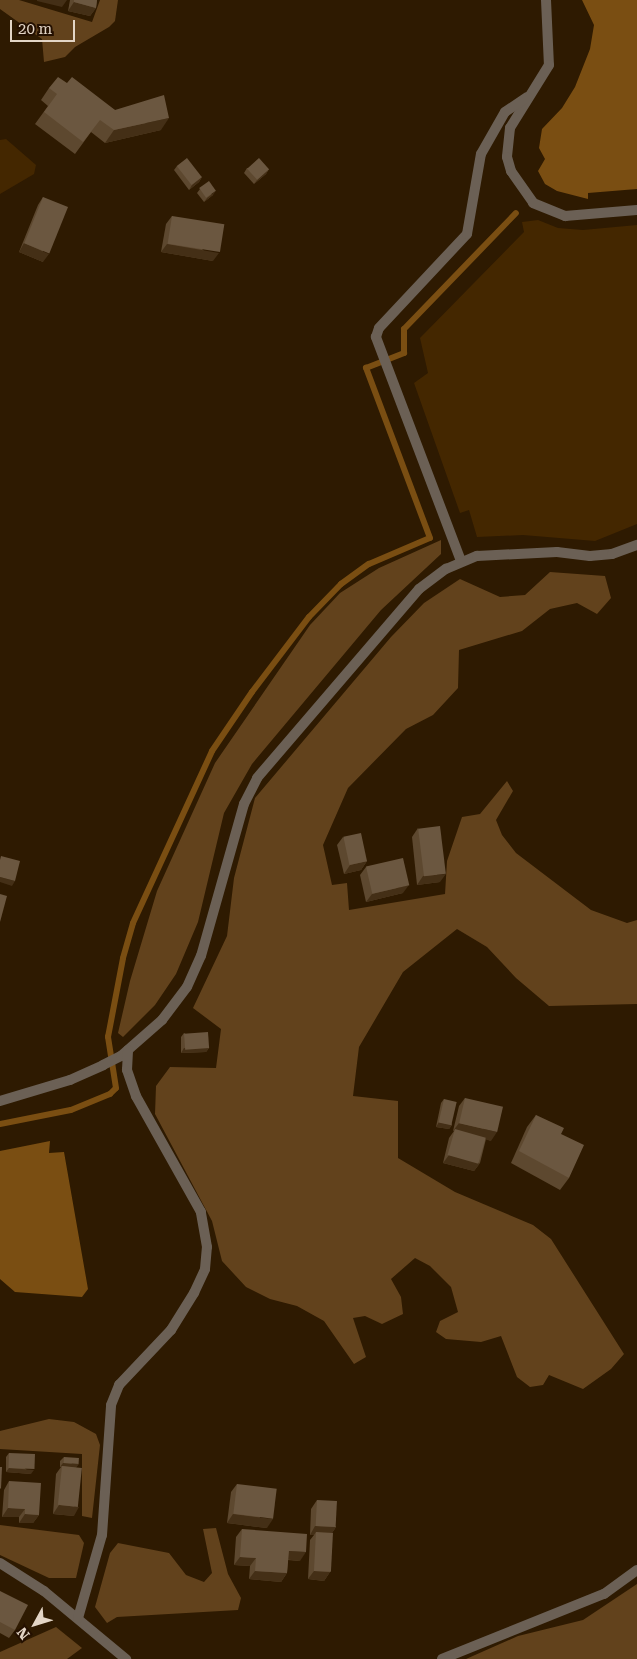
<!DOCTYPE html>
<style>
body{margin:0}
#map{position:relative;width:637px;height:1659px;overflow:hidden;background:#2e1a01;font-family:"Roboto Serif",serif}
div>[style]{position:absolute}
.green>*{inset:0;background:#442700}
.forest>*{inset:0;background:#62421c}
.water>*{inset:0;background:#7a4e12}
.stream>*{height:6px;margin:-3px;padding:0 3px;transform-origin:3px;border-radius:3px;background:#7a4e12}
.minor>*{height:10px;margin:-5px;padding:0 5px;transform-origin:5px;border-radius:5px;background:#6b6055}
.wall>*{inset:0;background:#5d482f}
.shaded-wall>*{inset:0;background:#442f16}
.building>*{inset:0;background:#6b5740;transform-origin:0 0}
span{translate:-50% -50%;white-space:nowrap;text-align:center;line-height:1.15;-webkit-text-stroke:5px #241000;paint-order:stroke}
.north{position:absolute;left:10px;top:1599px;width:50px;height:50px;-webkit-text-stroke:4px #241000;paint-order:stroke;rotate:231deg;font-size:14px;font-weight:700;line-height:20px;text-align:center;color:#e3d5c6}
.north::after{content:'';display:block;margin:auto;width:18px;height:22px;background:#e3d5c6;clip-path:polygon(50% 0,100% 100%,50% 72%,0 100%)}
.scale{position:absolute;left:10px;top:20px;width:65px;height:22px;box-sizing:border-box;border:2px solid #e3d5c6;border-top:0;padding-left:6px;font-size:15px;line-height:18px;white-space:nowrap;color:#e3d5c6;-webkit-text-stroke:4px #241000;paint-order:stroke}
</style>
<div id="map">
<div class="green">
<i style="clip-path:polygon(6px 139px,36px 165px,34px 174px,0 194px,0 140px)"></i>
<i style="clip-path:polygon(538px 220px,558px 228px,583px 230px,637px 225px,637px 524px,595px 541px,523px 535px,477px 537px,469px 510px,460px 513px,414px 383px,428px 373px,420px 338px,524px 232px,522px 222px)"></i>
</div>
<div class="forest">
<i style="clip-path:polygon(0 0,19px 0,92px 22px,100px 0,118px 0,115px 21px,109px 27px,75px 47px,65px 57px,44px 62px,42px 39px,0 9px)"></i>
<i style="clip-path:polygon(441px 540px,441px 554px,381px 610px,252px 764px,224px 813px,198px 922px,176px 974px,155px 1005px,123px 1037px,118px 1033px,130px 981px,157px 891px,215px 763px,310px 625px,340px 593px,379px 568px)"></i>
<i style="clip-path:polygon(550px 572px,605px 576px,611px 598px,597px 614px,577px 603px,550px 609px,522px 631px,459px 650px,458px 688px,433px 715px,406px 729px,348px 788px,323px 845px,332px 885px,347px 883px,349px 910px,445px 894px,447px 861px,462px 817px,480px 814px,507px 781px,513px 791px,496px 820px,502px 835px,516px 853px,591px 910px,627px 923px,637px 920px,637px 1004px,549px 1006px,516px 978px,487px 947px,457px 929px,403px 972px,359px 1047px,353px 1096px,398px 1101px,398px 1158px,455px 1192px,533px 1225px,551px 1239px,624px 1354px,611px 1369px,583px 1389px,549px 1375px,543px 1385px,530px 1387px,517px 1377px,501px 1336px,481px 1342px,446px 1339px,436px 1332px,440px 1321px,458px 1312px,451px 1287px,430px 1266px,415px 1258px,391px 1279px,401px 1297px,403px 1314px,382px 1324px,365px 1316px,353px 1318px,366px 1357px,354px 1364px,324px 1321px,297px 1306px,270px 1299px,246px 1287px,222px 1261px,212px 1221px,155px 1114px,156px 1086px,170px 1067px,216px 1068px,221px 1029px,193px 1008px,227px 936px,234px 878px,255px 798px,391px 637px,424px 603px,460px 579px,500px 597px,525px 595px)"></i>
<i style="clip-path:polygon(49px 1419px,74px 1422px,96px 1434px,100px 1445px,92px 1518px,82px 1516px,82px 1454px,0 1449px,0 1431px)"></i>
<i style="clip-path:polygon(0 1525px,79px 1535px,84px 1543px,76px 1578px,49px 1578px,0 1555px)"></i>
<i style="clip-path:polygon(216px 1528px,228px 1574px,241px 1598px,238px 1610px,117px 1617px,107px 1623px,95px 1607px,110px 1553px,118px 1543px,169px 1553px,186px 1575px,204px 1582px,212px 1573px,203px 1529px)"></i>
<i style="clip-path:polygon(637px 1584px,637px 1659px,466px 1659px,518px 1636px,583px 1620px)"></i>
<i style="clip-path:polygon(56px 1627px,82px 1648px,67px 1659px,0 1659px,0 1652px)"></i>
</div>
<div class="water">
<i style="clip-path:polygon(582px 0,637px 0,637px 189px,588px 193px,588px 199px,557px 191px,545px 184px,538px 171px,545px 159px,539px 148px,542px 129px,562px 108px,575px 87px,590px 49px,594px 25px)"></i>
<i style="clip-path:polygon(50px 1141px,49px 1153px,64px 1152px,88px 1289px,82px 1297px,15px 1292px,0 1279px,0 1151px)"></i>
</div>
<div class="stream">
<i style="left:0;top:1124px;width:72px;rotate:-11.2deg"></i>
<i style="left:71px;top:1110px;width:42px;rotate:-22.3deg"></i>
<i style="left:110px;top:1094px;width:8px;rotate:-45deg"></i>
<i style="left:116px;top:1088px;width:52px;rotate:-98.9deg"></i>
<i style="left:108px;top:1037px;width:80px;rotate:-79.2deg"></i>
<i style="left:123px;top:958px;width:36px;rotate:-74deg"></i>
<i style="left:133px;top:923px;width:189px;rotate:-65.3deg"></i>
<i style="left:212px;top:751px;width:71px;rotate:-55.9deg"></i>
<i style="left:252px;top:692px;width:94px;rotate:-52.8deg"></i>
<i style="left:309px;top:617px;width:46px;rotate:-45.9deg"></i>
<i style="left:341px;top:584px;width:34px;rotate:-36deg"></i>
<i style="left:369px;top:564px;width:66px;rotate:-23.1deg"></i>
<i style="left:430px;top:538px;width:182px;rotate:-110.6deg"></i>
<i style="left:366px;top:368px;width:41px;rotate:-21.5deg"></i>
<i style="left:404px;top:353px;width:24px;rotate:-90deg"></i>
<i style="left:404px;top:329px;width:161px;rotate:-46deg"></i>
</div>
<div class="minor">
<i style="left:546px;top:0;width:65px;rotate:87.4deg"></i>
<i style="left:549px;top:65px;width:74px;rotate:121.8deg"></i>
<i style="left:510px;top:128px;width:29px;rotate:96deg"></i>
<i style="left:507px;top:157px;width:15px;rotate:74deg"></i>
<i style="left:511px;top:171px;width:39px;rotate:55deg"></i>
<i style="left:533px;top:203px;width:35px;rotate:22deg"></i>
<i style="left:565px;top:216px;width:72px;rotate:-4.8deg"></i>
<i style="left:461px;top:561px;width:240px;rotate:-110.8deg"></i>
<i style="left:376px;top:337px;width:9px;rotate:-72deg"></i>
<i style="left:379px;top:328px;width:129px;rotate:-46.9deg"></i>
<i style="left:467px;top:234px;width:81px;rotate:-80.1deg"></i>
<i style="left:481px;top:154px;width:48px;rotate:-60.3deg"></i>
<i style="left:505px;top:112px;width:27px;rotate:-34deg"></i>
<i style="left:0;top:1101px;width:73px;rotate:-16.7deg"></i>
<i style="left:70px;top:1080px;width:36px;rotate:-24deg"></i>
<i style="left:103px;top:1065px;width:20px;rotate:-27deg"></i>
<i style="left:121px;top:1056px;width:55px;rotate:-41.3deg"></i>
<i style="left:162px;top:1020px;width:41px;rotate:-52.9deg"></i>
<i style="left:187px;top:987px;width:34px;rotate:-66deg"></i>
<i style="left:201px;top:956px;width:158px;rotate:-74.2deg"></i>
<i style="left:244px;top:804px;width:29px;rotate:-63deg"></i>
<i style="left:257px;top:778px;width:249px;rotate:-49.4deg"></i>
<i style="left:419px;top:589px;width:34px;rotate:-37deg"></i>
<i style="left:446px;top:569px;width:34px;rotate:-23deg"></i>
<i style="left:477px;top:556px;width:80px;rotate:-2.9deg"></i>
<i style="left:557px;top:552px;width:33px;rotate:7deg"></i>
<i style="left:590px;top:556px;width:22px;rotate:-5deg"></i>
<i style="left:612px;top:554px;width:27px;rotate:-20deg"></i>
<i style="left:0;top:1563px;width:52px;rotate:32.5deg"></i>
<i style="left:44px;top:1591px;width:107px;rotate:39.7deg"></i>
<i style="left:78px;top:1618px;width:86px;rotate:-73.9deg"></i>
<i style="left:102px;top:1535px;width:130px;rotate:-86deg"></i>
<i style="left:111px;top:1405px;width:22px;rotate:-68deg"></i>
<i style="left:119px;top:1385px;width:76px;rotate:-46.6deg"></i>
<i style="left:171px;top:1330px;width:44px;rotate:-58.1deg"></i>
<i style="left:194px;top:1293px;width:26px;rotate:-65deg"></i>
<i style="left:205px;top:1269px;width:22px;rotate:-85deg"></i>
<i style="left:207px;top:1247px;width:36px;rotate:-100deg"></i>
<i style="left:201px;top:1212px;width:133px;rotate:-119.3deg"></i>
<i style="left:136px;top:1096px;width:28px;rotate:-109deg"></i>
<i style="left:127px;top:1070px;width:20px;rotate:-87deg"></i>
<i style="left:442px;top:1659px;width:175px;rotate:-21.9deg"></i>
<i style="left:604px;top:1594px;width:41px;rotate:-36deg"></i>
</div>
<div class="wall">
<i style="clip-path:polygon(70px 0,97px 0,96px 8px,90px 16px,68px 11px)"></i>
<i style="clip-path:polygon(67px 83px,115px 110px,161px 130px,105px 143px,91px 132px,75px 154px,35px 124px,48px 106px,41px 100px,49px 88px)"></i>
<i style="clip-path:polygon(177px 166px,202px 177px,199px 182px,189px 190px,174px 170px)"></i>
<i style="clip-path:polygon(247px 168px,269px 169px,266px 174px,254px 184px,244px 173px)"></i>
<i style="clip-path:polygon(200px 189px,213px 195px,204px 202px,197px 193px)"></i>
<i style="clip-path:polygon(43px 197px,43px 262px,19px 252px,38px 205px)"></i>
<i style="clip-path:polygon(172px 216px,213px 261px,161px 252px,166px 224px)"></i>
<i style="clip-path:polygon(418px 828px,440px 882px,417px 885px,412px 837px)"></i>
<i style="clip-path:polygon(343px 837px,367px 861px,361px 870px,344px 874px,337px 845px)"></i>
<i style="clip-path:polygon(366px 867px,403px 893px,366px 902px,360px 875px)"></i>
<i style="clip-path:polygon(184px 1033px,209px 1048px,206px 1052px,181px 1053px,181px 1037px)"></i>
<i style="clip-path:polygon(465px 1098px,491px 1141px,486px 1139px,480px 1163px,474px 1171px,443px 1163px,449px 1138px,454px 1131px,453px 1131px,459px 1106px)"></i>
<i style="clip-path:polygon(444px 1099px,452px 1125px,449px 1129px,436px 1127px,441px 1103px)"></i>
<i style="clip-path:polygon(536px 1115px,569px 1178px,560px 1190px,511px 1163px,527px 1127px)"></i>
<i style="clip-path:polygon(9px 1453px,31px 1474px,6px 1472px,6px 1457px)"></i>
<i style="clip-path:polygon(64px 1457px,76px 1467px,74px 1516px,53px 1514px,56px 1474px,61px 1467px,60px 1467px,60px 1461px)"></i>
<i style="clip-path:polygon(9px 1481px,39px 1515px,33px 1523px,19px 1523px,19px 1517px,2px 1517px,4px 1490px)"></i>
<i style="clip-path:polygon(237px 1484px,267px 1528px,227px 1523px,231px 1492px)"></i>
<i style="clip-path:polygon(317px 1500px,336px 1527px,332px 1533px,330px 1572px,324px 1581px,308px 1579px,310px 1540px,314px 1535px,310px 1535px,311px 1509px)"></i>
<i style="clip-path:polygon(242px 1529px,300px 1561px,288px 1560px,287px 1573px,281px 1582px,249px 1579px,250px 1566px,234px 1565px,236px 1537px)"></i>
<i style="clip-path:polygon(0 1591px,15px 1630px,9px 1638px,0 1633px)"></i>
</div>
<div class="shaded-wall">
<i style="clip-path:polygon(37px 0,67px 0,62px 7px,37px 1px)"></i>
<i style="clip-path:polygon(74px 2px,96px 8px,90px 16px,68px 11px)"></i>
<i style="clip-path:polygon(169px 118px,161px 130px,105px 143px,114px 130px)"></i>
<i style="clip-path:polygon(269px 169px,266px 174px,254px 184px,257px 180px)"></i>
<i style="clip-path:polygon(202px 177px,199px 182px,189px 190px,192px 185px)"></i>
<i style="clip-path:polygon(216px 191px,213px 195px,204px 202px,207px 198px)"></i>
<i style="clip-path:polygon(24px 243px,49px 254px,43px 262px,19px 252px)"></i>
<i style="clip-path:polygon(167px 244px,219px 253px,213px 261px,161px 252px)"></i>
<i style="clip-path:polygon(367px 861px,361px 870px,344px 874px,350px 865px)"></i>
<i style="clip-path:polygon(446px 874px,440px 882px,417px 885px,423px 876px)"></i>
<i style="clip-path:polygon(0 877px,15px 881px,12px 886px,0 882px)"></i>
<i style="clip-path:polygon(409px 885px,403px 893px,366px 902px,372px 894px)"></i>
<i style="clip-path:polygon(184px 1048px,209px 1048px,206px 1052px,181px 1053px)"></i>
<i style="clip-path:polygon(439px 1122px,452px 1125px,449px 1129px,436px 1127px)"></i>
<i style="clip-path:polygon(459px 1123px,497px 1132px,491px 1141px,455px 1131px,455px 1129px,454px 1131px,453px 1131px)"></i>
<i style="clip-path:polygon(449px 1155px,480px 1163px,474px 1171px,443px 1163px)"></i>
<i style="clip-path:polygon(63px 1463px,79px 1464px,76px 1468px,62px 1466px,60px 1467px)"></i>
<i style="clip-path:polygon(9px 1468px,34px 1470px,31px 1474px,6px 1472px)"></i>
<i style="clip-path:polygon(59px 1505px,79px 1507px,74px 1516px,53px 1514px)"></i>
<i style="clip-path:polygon(8px 1508px,25px 1509px,19px 1517px,2px 1517px)"></i>
<i style="clip-path:polygon(25px 1514px,39px 1515px,33px 1523px,19px 1523px)"></i>
<i style="clip-path:polygon(233px 1514px,273px 1519px,267px 1528px,227px 1523px)"></i>
<i style="clip-path:polygon(315px 1526px,336px 1527px,330px 1536px,316px 1532px,314px 1535px,310px 1535px)"></i>
<i style="clip-path:polygon(289px 1551px,306px 1552px,300px 1561px,283px 1559px)"></i>
<i style="clip-path:polygon(240px 1557px,256px 1558px,250px 1566px,234px 1565px)"></i>
<i style="clip-path:polygon(255px 1571px,287px 1573px,281px 1582px,249px 1579px)"></i>
<i style="clip-path:polygon(314px 1571px,330px 1572px,324px 1581px,308px 1579px)"></i>
</div>
<div class="building">
<i style="clip-path:polygon(74px 0,97px 0,96px 8px,74px 2px)"></i>
<i style="clip-path:polygon(58px 77px,67px 83px,72px 77px,115px 110px,164px 95px,169px 118px,114px 130px,100px 120px,83px 142px,44px 112px,57px 94px,49px 88px)"></i>
<i style="left:187px;top:158px;width:24px;height:13px;rotate:52deg"></i>
<i style="left:259px;top:158px;width:15px;height:16px;rotate:48deg"></i>
<i style="left:209px;top:181px;width:12px;height:12px;rotate:55deg"></i>
<i style="left:43px;top:197px;width:27px;height:50px;rotate:22deg"></i>
<i style="left:172px;top:216px;width:53px;height:28px;rotate:9deg"></i>
<i style="left:440px;top:826px;width:48px;height:22px;rotate:83deg"></i>
<i style="left:361px;top:833px;width:29px;height:18px;rotate:78deg"></i>
<i style="clip-path:polygon(1px 856px,20px 861px,15px 881px,0 877px,0 860px)"></i>
<i style="left:403px;top:858px;width:28px;height:38px;rotate:77deg"></i>
<i style="clip-path:polygon(0 894px,7px 896px,0 922px)"></i>
<i style="left:208px;top:1032px;width:16px;height:24px;rotate:86deg"></i>
<i style="left:465px;top:1098px;width:39px;height:26px;rotate:13deg"></i>
<i style="left:444px;top:1099px;width:13px;height:24px;rotate:13deg"></i>
<i style="clip-path:polygon(536px 1115px,564px 1128px,561px 1134px,584px 1145px,569px 1178px,519px 1151px)"></i>
<i style="left:455px;top:1129px;width:32px;height:27px;rotate:16deg"></i>
<i style="left:9px;top:1453px;width:26px;height:15px;rotate:2deg"></i>
<i style="left:64px;top:1457px;width:15px;height:6px;rotate:4deg"></i>
<i style="left:62px;top:1466px;width:20px;height:39px;rotate:6deg"></i>
<i style="clip-path:polygon(0 1467px,2px 1467px,1px 1489px,0 1488px)"></i>
<i style="clip-path:polygon(9px 1481px,41px 1483px,39px 1515px,25px 1514px,25px 1509px,8px 1508px)"></i>
<i style="left:237px;top:1484px;width:40px;height:30px;rotate:7deg"></i>
<i style="left:317px;top:1500px;width:20px;height:26px;rotate:3deg"></i>
<i style="clip-path:polygon(242px 1529px,307px 1534px,306px 1552px,289px 1551px,287px 1573px,255px 1571px,256px 1558px,240px 1557px)"></i>
<i style="left:316px;top:1532px;width:17px;height:39px;rotate:3deg"></i>
<i style="clip-path:polygon(0 1591px,28px 1605px,15px 1630px,0 1622px)"></i>
</div>
<div class="north">N</div>
<div class="scale">20 m</div>
</div>
